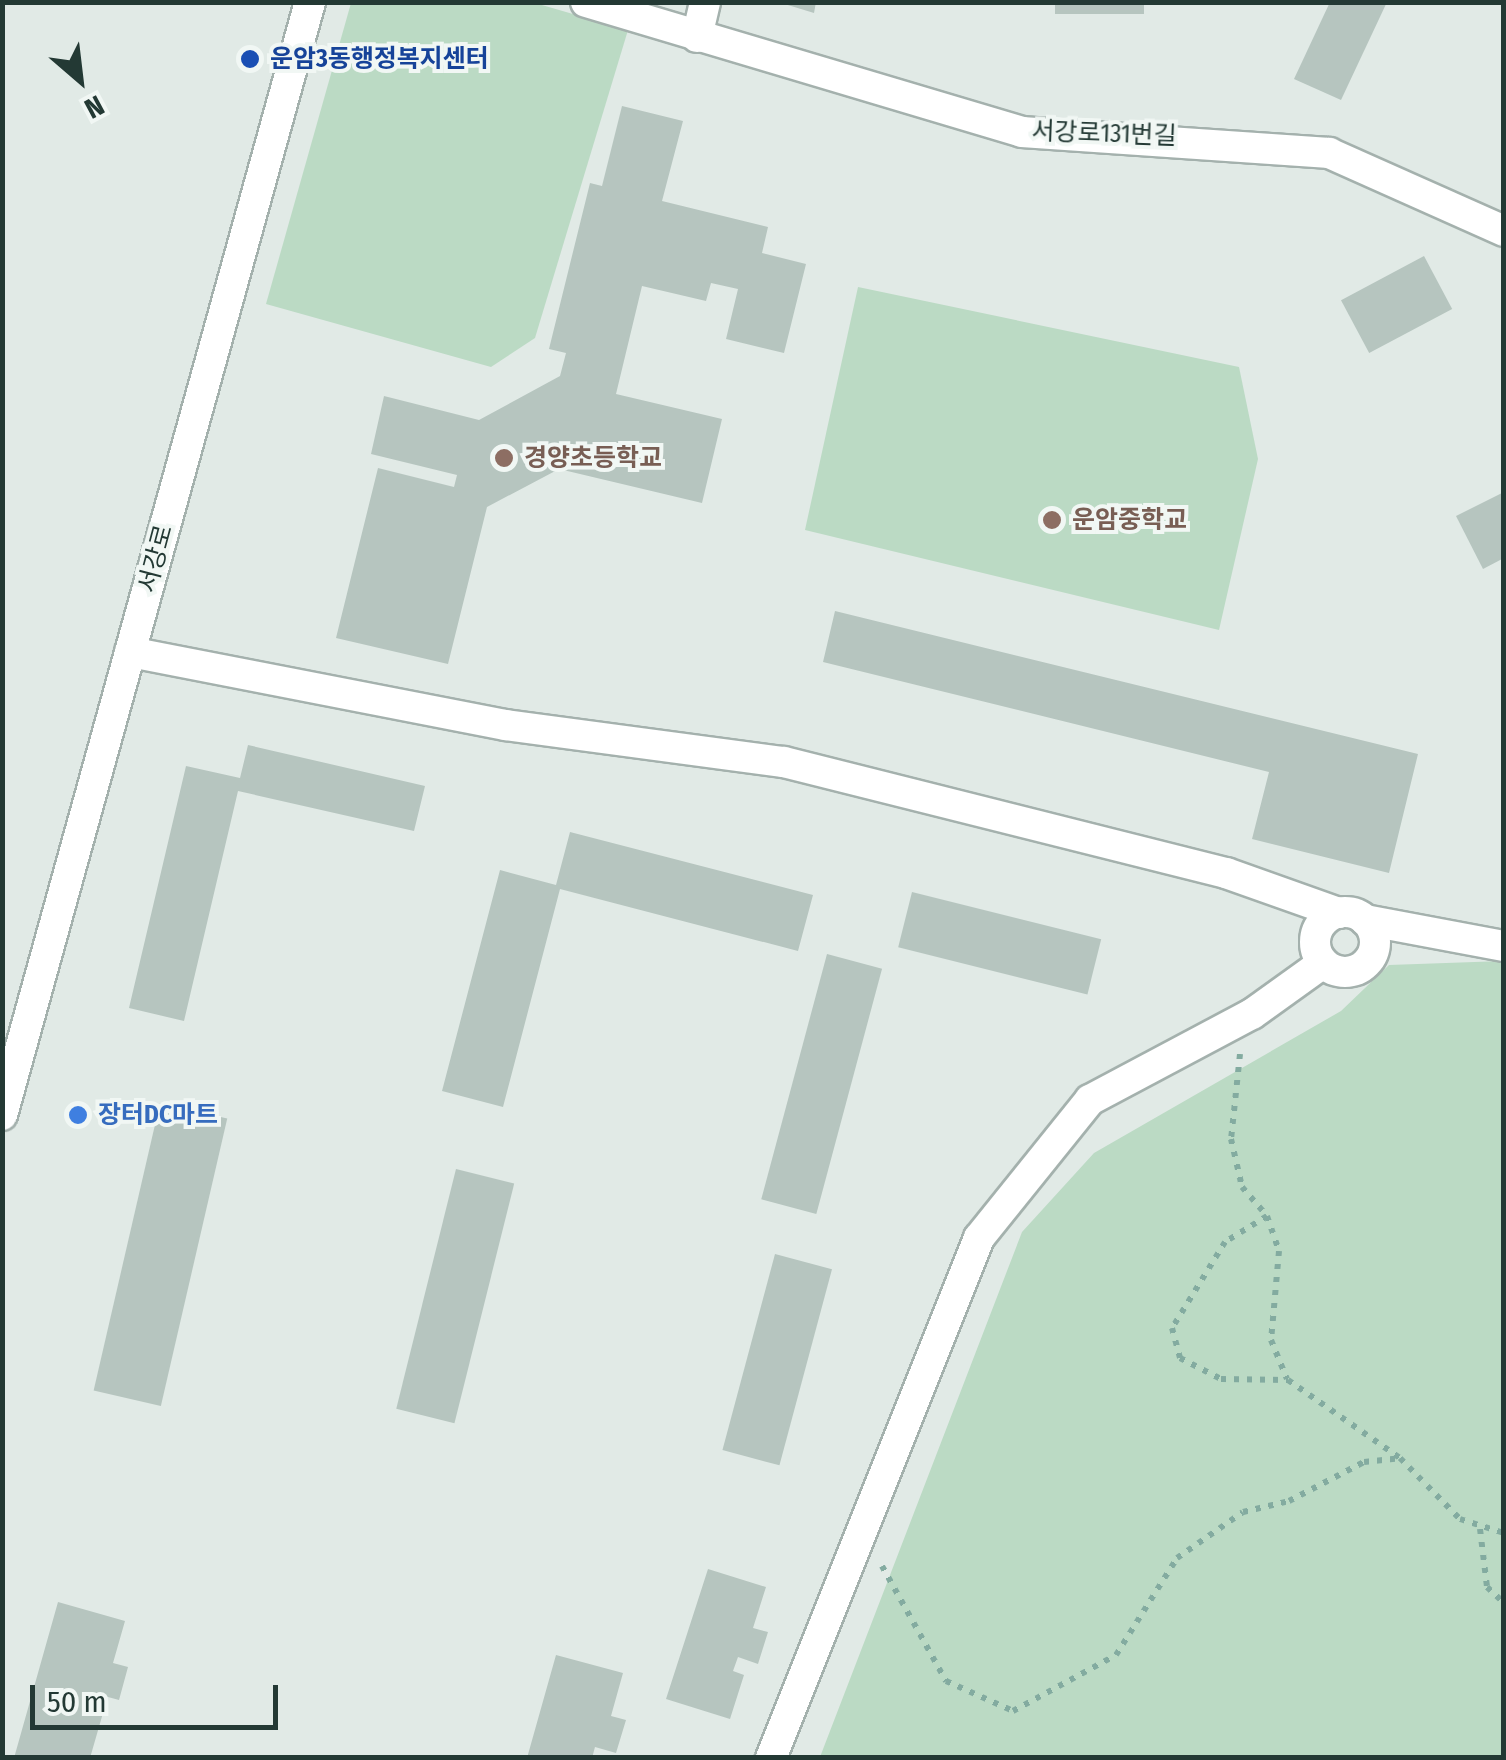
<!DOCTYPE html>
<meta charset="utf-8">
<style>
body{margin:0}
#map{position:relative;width:1506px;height:1760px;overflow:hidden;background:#e1eae6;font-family:"Fira Sans Condensed","Noto Sans KR",sans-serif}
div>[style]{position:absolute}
.green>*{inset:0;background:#bbdac4}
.building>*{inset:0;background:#b6c5bf;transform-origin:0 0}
.path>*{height:6px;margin-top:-3px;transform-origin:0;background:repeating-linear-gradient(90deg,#83aba0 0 5px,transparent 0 13px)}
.roads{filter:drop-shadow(2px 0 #a4b1ad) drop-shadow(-2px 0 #a4b1ad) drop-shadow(0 2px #a4b1ad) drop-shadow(0 -2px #a4b1ad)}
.street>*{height:30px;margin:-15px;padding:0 15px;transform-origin:15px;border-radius:15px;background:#fff}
.street>.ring{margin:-15px;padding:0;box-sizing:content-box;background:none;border:30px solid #fff;border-radius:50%}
.secondary>*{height:30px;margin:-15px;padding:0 15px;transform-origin:15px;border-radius:15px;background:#fff}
.dots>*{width:28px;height:28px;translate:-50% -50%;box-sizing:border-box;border:5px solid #f1f7f4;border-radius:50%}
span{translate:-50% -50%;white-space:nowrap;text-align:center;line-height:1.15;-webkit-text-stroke:8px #f1f7f4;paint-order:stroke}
.transit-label{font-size:25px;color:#164399;font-weight:700}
.left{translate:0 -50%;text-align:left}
.street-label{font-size:25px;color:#233934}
.education-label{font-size:25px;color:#785e54;font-weight:700}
.shop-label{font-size:25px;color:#366cbe;font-weight:700}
.frame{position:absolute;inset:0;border:5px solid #233934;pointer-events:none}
.north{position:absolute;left:30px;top:30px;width:100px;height:100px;-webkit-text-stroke:8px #f1f7f4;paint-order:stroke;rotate:152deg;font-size:28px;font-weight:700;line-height:40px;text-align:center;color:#233934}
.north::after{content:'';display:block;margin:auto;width:35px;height:45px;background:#233934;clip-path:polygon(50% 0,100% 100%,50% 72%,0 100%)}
.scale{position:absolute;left:30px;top:1685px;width:248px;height:45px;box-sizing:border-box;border:5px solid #233934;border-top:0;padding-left:12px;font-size:30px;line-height:35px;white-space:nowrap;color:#233934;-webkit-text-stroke:8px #f1f7f4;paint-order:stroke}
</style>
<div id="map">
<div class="green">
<i style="clip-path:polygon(351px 3px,535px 3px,628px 30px,535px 338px,491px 367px,266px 304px)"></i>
<i style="clip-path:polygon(858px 287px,1239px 367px,1258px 459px,1219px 630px,805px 530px)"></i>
<i style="clip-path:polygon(1503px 961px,1503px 1757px,820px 1757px,1022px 1232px,1094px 1153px,1341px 1011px,1389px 965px)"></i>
</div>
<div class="building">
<i style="clip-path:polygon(778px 2px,816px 2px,814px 13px)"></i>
<i style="left:1055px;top:2px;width:89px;height:12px"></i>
<i style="clip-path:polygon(1330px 2px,1387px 2px,1341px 100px,1294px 79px)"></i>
<i style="clip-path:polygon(622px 106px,683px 121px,662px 201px,768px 227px,762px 253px,806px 264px,784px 353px,726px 339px,738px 289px,711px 283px,706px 301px,642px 286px,616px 394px,722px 419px,702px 503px,559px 469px,487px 507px,448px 664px,336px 638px,378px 468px,454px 487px,457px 475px,371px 454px,384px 396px,479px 420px,560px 376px,566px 353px,549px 349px,590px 183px,602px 186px)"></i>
<i style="left:1424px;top:256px;width:60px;height:94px;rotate:62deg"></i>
<i style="clip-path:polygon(1504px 492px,1504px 558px,1483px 569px,1456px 516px)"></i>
<i style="clip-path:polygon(835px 611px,1418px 754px,1389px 873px,1252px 839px,1269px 772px,823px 662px)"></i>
<i style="clip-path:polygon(248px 745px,425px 786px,414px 831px,238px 791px,184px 1021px,129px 1008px,186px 766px,240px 778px)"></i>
<i style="clip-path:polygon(570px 832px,813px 895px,798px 951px,560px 889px,503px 1107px,442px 1091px,500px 870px,556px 885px)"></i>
<i style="left:912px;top:892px;width:195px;height:57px;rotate:14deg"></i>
<i style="left:827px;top:954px;width:57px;height:254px;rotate:15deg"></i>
<i style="left:160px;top:1103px;width:69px;height:295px;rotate:13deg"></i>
<i style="left:456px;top:1169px;width:60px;height:247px;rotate:14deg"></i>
<i style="left:775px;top:1254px;width:59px;height:203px;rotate:15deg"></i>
<i style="clip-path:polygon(708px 1569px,766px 1587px,753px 1628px,768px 1632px,758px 1664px,738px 1657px,733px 1671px,744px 1675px,730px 1719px,666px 1699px)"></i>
<i style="clip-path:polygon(58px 1602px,125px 1621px,113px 1663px,128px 1667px,119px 1700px,97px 1694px,93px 1710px,103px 1713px,90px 1758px,14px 1758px)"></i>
<i style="clip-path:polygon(556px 1655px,623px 1673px,611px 1716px,626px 1720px,616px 1753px,595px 1747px,592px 1758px,527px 1758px)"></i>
</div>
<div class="path">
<i style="left:1240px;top:1054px;width:85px;rotate:96deg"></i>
<i style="left:1231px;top:1139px;width:49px;rotate:77.1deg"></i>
<i style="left:1242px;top:1187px;width:38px;rotate:49deg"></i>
<i style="left:1267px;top:1216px;width:37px;rotate:71deg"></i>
<i style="left:1279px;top:1251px;width:89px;rotate:95.1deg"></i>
<i style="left:1271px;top:1340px;width:42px;rotate:67.7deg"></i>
<i style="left:1267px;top:1216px;width:49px;rotate:148.2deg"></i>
<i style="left:1225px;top:1242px;width:101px;rotate:121.6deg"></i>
<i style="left:1172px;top:1328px;width:31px;rotate:75deg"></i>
<i style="left:1180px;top:1358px;width:46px;rotate:27.1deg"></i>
<i style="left:1221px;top:1379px;width:67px;rotate:0.9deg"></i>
<i style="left:1288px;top:1380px;width:136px;rotate:34.9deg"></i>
<i style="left:1400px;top:1458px;width:86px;rotate:45.5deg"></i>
<i style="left:1460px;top:1519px;width:46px;rotate:17.7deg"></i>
<i style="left:1480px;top:1529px;width:58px;rotate:83.1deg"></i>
<i style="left:1487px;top:1587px;width:23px;rotate:43deg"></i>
<i style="left:882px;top:1566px;width:132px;rotate:60.9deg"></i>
<i style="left:946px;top:1681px;width:73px;rotate:24.1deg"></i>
<i style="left:1013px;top:1711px;width:117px;rotate:-28.5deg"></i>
<i style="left:1116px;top:1655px;width:115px;rotate:-57.8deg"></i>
<i style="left:1177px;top:1558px;width:80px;rotate:-34.9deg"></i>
<i style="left:1243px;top:1512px;width:47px;rotate:-13.4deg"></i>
<i style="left:1289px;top:1501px;width:85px;rotate:-27.5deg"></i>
<i style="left:1364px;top:1462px;width:36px;rotate:-6deg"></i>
</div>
<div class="roads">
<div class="street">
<i style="left:586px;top:2px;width:455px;rotate:16.6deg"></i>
<i style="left:1022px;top:132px;width:308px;rotate:3.9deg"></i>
<i style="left:1329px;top:153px;width:192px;rotate:24deg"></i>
<i style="left:697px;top:37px;width:36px;rotate:-77deg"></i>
<i style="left:130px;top:652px;width:383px;rotate:11deg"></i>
<i style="left:506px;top:725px;width:280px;rotate:7.6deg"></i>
<i style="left:784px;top:762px;width:456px;rotate:14.1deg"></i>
<i style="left:1226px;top:873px;width:120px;rotate:19.5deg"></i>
<i class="ring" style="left:1315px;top:912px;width:30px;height:30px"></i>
<i style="left:1365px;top:920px;width:141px;rotate:10.6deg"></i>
<i style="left:771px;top:1758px;width:560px;rotate:-68.2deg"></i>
<i style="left:979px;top:1238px;width:177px;rotate:-51.2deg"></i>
<i style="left:1090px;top:1100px;width:183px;rotate:-28deg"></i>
<i style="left:1252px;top:1014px;width:87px;rotate:-35.7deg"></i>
</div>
<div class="secondary">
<i style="left:2px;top:1115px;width:1155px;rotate:-74.53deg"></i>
</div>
</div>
<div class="dots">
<i style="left:250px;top:59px;background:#1a4fb4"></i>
<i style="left:504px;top:458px;background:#8d6e63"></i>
<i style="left:1052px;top:520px;background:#8d6e63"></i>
<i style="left:78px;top:1115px;background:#3f7fe0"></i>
</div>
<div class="transit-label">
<span class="left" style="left:270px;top:59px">운암3동행정복지센터</span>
</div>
<div class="street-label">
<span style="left:1104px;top:134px;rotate:2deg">서강로131번길</span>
<span style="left:156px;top:559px;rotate:-75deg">서강로</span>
</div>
<div class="education-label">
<span class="left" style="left:524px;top:458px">경양초등학교</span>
<span class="left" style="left:1072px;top:520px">운암중학교</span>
</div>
<div class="shop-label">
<span class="left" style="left:98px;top:1115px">장터DC마트</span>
</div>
<div class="frame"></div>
<div class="north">N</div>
<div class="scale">50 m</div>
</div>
